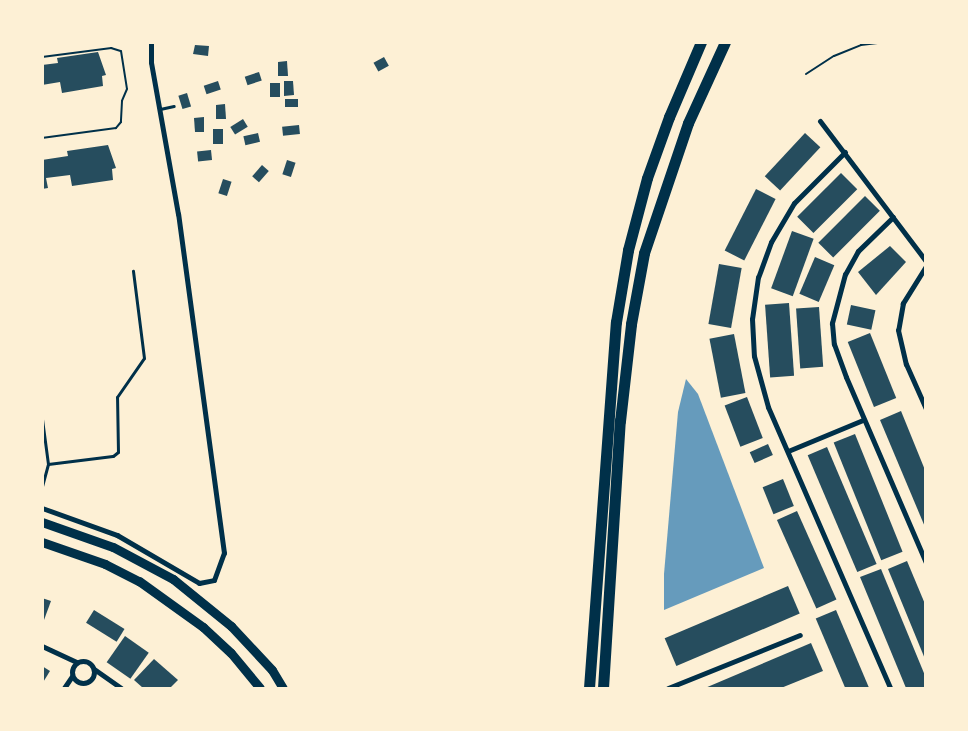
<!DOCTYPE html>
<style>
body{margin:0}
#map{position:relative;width:968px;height:731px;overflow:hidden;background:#fdf0d5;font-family:"Public Sans",sans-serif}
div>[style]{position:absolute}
.water>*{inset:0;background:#669bbc}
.building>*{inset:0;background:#264d5e;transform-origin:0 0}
.path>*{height:2px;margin:-1px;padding:0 1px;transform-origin:1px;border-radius:1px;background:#003049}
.service>*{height:3px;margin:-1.5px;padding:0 1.5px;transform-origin:1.5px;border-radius:1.5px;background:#003049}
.minor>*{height:5px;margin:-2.5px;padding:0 2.5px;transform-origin:2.5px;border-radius:2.5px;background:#003049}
.minor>.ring{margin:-2.5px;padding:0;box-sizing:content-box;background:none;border:5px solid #003049;border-radius:50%}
.secondary>*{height:9px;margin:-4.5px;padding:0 4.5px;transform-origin:4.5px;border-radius:4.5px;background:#003049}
.motorway>*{height:11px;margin:-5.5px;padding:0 5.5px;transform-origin:5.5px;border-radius:5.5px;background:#003049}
span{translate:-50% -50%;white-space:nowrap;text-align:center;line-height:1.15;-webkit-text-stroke:4px #fdf0d5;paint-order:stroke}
.frame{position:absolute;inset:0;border:44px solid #fdf0d5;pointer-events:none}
</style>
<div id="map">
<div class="water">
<i style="clip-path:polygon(686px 379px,698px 394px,764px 568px,664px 610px,664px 574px,678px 412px)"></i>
</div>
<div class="building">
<i style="clip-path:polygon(195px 45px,209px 46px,208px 56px,193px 54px)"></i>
<i style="clip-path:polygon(98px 52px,106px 75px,102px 76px,103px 86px,62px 93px,60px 82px,42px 85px,42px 65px,58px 63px,57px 58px)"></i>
<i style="left:384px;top:57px;width:10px;height:12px;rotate:61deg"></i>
<i style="clip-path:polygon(287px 61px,288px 76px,278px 76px,278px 62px)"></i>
<i style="left:259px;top:72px;width:9px;height:15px;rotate:72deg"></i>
<i style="left:218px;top:81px;width:9px;height:15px;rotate:72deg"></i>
<i style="clip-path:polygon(284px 81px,293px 81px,294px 95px,284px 96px)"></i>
<i style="left:270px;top:83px;width:10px;height:14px"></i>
<i style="left:187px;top:93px;width:14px;height:9px;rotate:73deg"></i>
<i style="left:298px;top:99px;width:8px;height:13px;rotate:90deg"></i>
<i style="clip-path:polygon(225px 104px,226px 119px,216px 119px,216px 105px)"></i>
<i style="clip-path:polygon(204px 117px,204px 132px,195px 132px,194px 118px)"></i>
<i style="left:243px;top:119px;width:9px;height:15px;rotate:58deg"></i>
<i style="left:299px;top:125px;width:9px;height:17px;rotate:84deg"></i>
<i style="left:213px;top:129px;width:10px;height:15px"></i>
<i style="left:258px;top:133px;width:9px;height:15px;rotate:77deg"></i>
<i style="left:805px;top:133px;width:21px;height:59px;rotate:43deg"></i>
<i style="clip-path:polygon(108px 145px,116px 168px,112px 169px,113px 180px,72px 186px,70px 175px,46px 178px,48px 188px,42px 189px,42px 160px,68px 156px,67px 151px)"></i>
<i style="left:211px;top:150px;width:10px;height:14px;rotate:84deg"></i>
<i style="left:287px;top:160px;width:9px;height:15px;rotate:18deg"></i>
<i style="left:262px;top:165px;width:9px;height:15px;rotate:41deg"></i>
<i style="left:841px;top:173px;width:23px;height:62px;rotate:45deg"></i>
<i style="left:223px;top:179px;width:9px;height:15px;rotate:18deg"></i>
<i style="left:756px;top:189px;width:22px;height:69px;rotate:27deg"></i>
<i style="left:865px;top:196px;width:21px;height:66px;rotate:45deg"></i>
<i style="left:792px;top:231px;width:23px;height:61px;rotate:20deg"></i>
<i style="clip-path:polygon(890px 246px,906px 262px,876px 295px,858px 272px)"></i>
<i style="left:815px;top:257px;width:21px;height:40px;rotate:23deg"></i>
<i style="left:719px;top:264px;width:23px;height:61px;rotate:10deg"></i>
<i style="left:789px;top:303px;width:73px;height:24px;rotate:86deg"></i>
<i style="left:851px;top:305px;width:25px;height:20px;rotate:12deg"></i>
<i style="left:819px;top:307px;width:60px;height:23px;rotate:86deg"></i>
<i style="left:870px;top:333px;width:70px;height:24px;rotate:68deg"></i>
<i style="left:734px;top:334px;width:60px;height:25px;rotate:79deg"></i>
<i style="left:747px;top:397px;width:44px;height:24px;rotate:69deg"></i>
<i style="clip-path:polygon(901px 411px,925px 470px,925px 527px,880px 420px)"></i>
<i style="left:855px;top:434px;width:127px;height:23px;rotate:68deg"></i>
<i style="left:768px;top:444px;width:12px;height:20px;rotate:66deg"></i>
<i style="left:827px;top:447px;width:127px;height:21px;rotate:67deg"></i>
<i style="left:783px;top:479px;width:29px;height:22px;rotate:68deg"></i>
<i style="left:797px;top:511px;width:97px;height:22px;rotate:66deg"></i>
<i style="clip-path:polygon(907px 561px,925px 604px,925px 659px,888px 569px)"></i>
<i style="clip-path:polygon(881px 569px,926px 678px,926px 688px,906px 688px,860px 577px)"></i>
<i style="left:788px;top:586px;width:30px;height:134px;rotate:67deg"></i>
<i style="clip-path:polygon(42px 598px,51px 601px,44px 620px,42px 620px)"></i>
<i style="left:94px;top:610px;width:36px;height:15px;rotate:32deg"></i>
<i style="left:836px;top:610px;width:85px;height:22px;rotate:67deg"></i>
<i style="left:125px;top:636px;width:29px;height:32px;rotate:35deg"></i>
<i style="clip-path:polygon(811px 643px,823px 671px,781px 688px,705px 688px)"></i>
<i style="clip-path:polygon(154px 659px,178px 680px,170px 688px,143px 688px,134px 680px)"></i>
<i style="clip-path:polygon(42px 666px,50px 671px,42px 684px)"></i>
</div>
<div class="path">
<i style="left:42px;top:57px;width:70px;rotate:-7.4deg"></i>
<i style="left:111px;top:48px;width:10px;rotate:17deg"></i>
<i style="left:121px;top:51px;width:38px;rotate:81deg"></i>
<i style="left:127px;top:89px;width:13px;rotate:113deg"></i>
<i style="left:122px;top:101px;width:21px;rotate:93deg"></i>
<i style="left:121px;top:122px;width:8px;rotate:130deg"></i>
<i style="left:116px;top:128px;width:75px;rotate:172.3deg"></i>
<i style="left:806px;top:74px;width:33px;rotate:-33deg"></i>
<i style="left:834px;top:56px;width:29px;rotate:-22deg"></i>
<i style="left:861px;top:45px;width:25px;rotate:-7deg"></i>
</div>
<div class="service">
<i style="left:160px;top:109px;width:14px;rotate:-12deg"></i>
<i style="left:42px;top:419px;width:45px;rotate:82.4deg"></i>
<i style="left:48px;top:464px;width:24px;rotate:105deg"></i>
<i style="left:48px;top:464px;width:65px;rotate:-7deg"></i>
<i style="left:113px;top:456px;width:6px;rotate:-39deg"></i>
<i style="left:118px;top:452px;width:55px;rotate:-91deg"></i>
<i style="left:117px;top:397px;width:47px;rotate:-55.3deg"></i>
<i style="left:144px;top:358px;width:88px;rotate:-97.2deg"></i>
</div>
<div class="minor">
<i style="left:820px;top:121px;width:176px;rotate:52.9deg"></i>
<i style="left:845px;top:152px;width:72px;rotate:135deg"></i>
<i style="left:794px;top:203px;width:45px;rotate:120.5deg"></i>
<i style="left:771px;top:242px;width:37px;rotate:110deg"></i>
<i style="left:758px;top:277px;width:42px;rotate:98.1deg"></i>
<i style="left:752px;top:319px;width:37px;rotate:87deg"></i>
<i style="left:754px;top:356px;width:53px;rotate:74.6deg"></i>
<i style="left:768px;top:407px;width:306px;rotate:66.5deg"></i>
<i style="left:893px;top:217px;width:49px;rotate:135.8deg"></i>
<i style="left:858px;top:251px;width:26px;rotate:119deg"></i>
<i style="left:845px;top:274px;width:51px;rotate:104.9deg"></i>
<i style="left:832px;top:323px;width:21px;rotate:85deg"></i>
<i style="left:834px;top:344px;width:35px;rotate:70deg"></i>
<i style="left:846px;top:377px;width:202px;rotate:66.7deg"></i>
<i style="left:926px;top:266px;width:44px;rotate:121.9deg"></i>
<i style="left:903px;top:303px;width:27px;rotate:100deg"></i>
<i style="left:898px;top:330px;width:35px;rotate:77deg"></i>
<i style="left:906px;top:364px;width:49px;rotate:66deg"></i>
<i style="left:788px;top:451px;width:81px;rotate:-22.5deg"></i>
<i style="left:42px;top:508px;width:80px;rotate:19.8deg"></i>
<i style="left:117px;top:535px;width:95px;rotate:30.3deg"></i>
<i style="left:199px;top:583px;width:15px;rotate:-11deg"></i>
<i style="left:214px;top:580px;width:29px;rotate:-70deg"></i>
<i style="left:224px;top:553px;width:342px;rotate:-97.7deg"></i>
<i style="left:178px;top:214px;width:154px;rotate:-100.1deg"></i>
<i style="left:151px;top:62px;width:20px;rotate:-90deg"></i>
<i style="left:42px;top:646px;width:38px;rotate:25deg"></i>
<i class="ring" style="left:72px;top:661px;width:17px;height:17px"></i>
<i style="left:94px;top:669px;width:33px;rotate:35deg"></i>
<i style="left:64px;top:688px;width:14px;rotate:-56deg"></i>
<i style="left:668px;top:688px;width:142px;rotate:-21.9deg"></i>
</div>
<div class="secondary">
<i style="left:42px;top:522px;width:75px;rotate:19.4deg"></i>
<i style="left:113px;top:547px;width:68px;rotate:28.1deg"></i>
<i style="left:173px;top:579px;width:75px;rotate:39deg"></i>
<i style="left:231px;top:626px;width:60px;rotate:47deg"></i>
<i style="left:272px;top:670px;width:21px;rotate:59deg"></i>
<i style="left:42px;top:542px;width:67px;rotate:19.2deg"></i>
<i style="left:105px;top:564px;width:38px;rotate:27deg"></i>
<i style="left:139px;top:581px;width:79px;rotate:35.7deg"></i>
<i style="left:203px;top:627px;width:38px;rotate:43deg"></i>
<i style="left:231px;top:653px;width:45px;rotate:50.4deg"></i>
</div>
<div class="motorway">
<i style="left:589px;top:688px;width:367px;rotate:-85.8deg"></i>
<i style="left:616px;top:322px;width:73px;rotate:-80.5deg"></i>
<i style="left:628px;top:250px;width:74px;rotate:-75.2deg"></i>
<i style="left:647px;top:178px;width:65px;rotate:-70.2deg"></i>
<i style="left:669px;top:117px;width:82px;rotate:-66.9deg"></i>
<i style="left:603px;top:688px;width:268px;rotate:-86.4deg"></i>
<i style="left:620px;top:421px;width:98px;rotate:-83.5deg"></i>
<i style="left:631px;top:324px;width:72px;rotate:-79.6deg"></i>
<i style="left:644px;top:253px;width:137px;rotate:-71.3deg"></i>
<i style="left:688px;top:123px;width:89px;rotate:-65.4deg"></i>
</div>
<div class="frame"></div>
</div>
